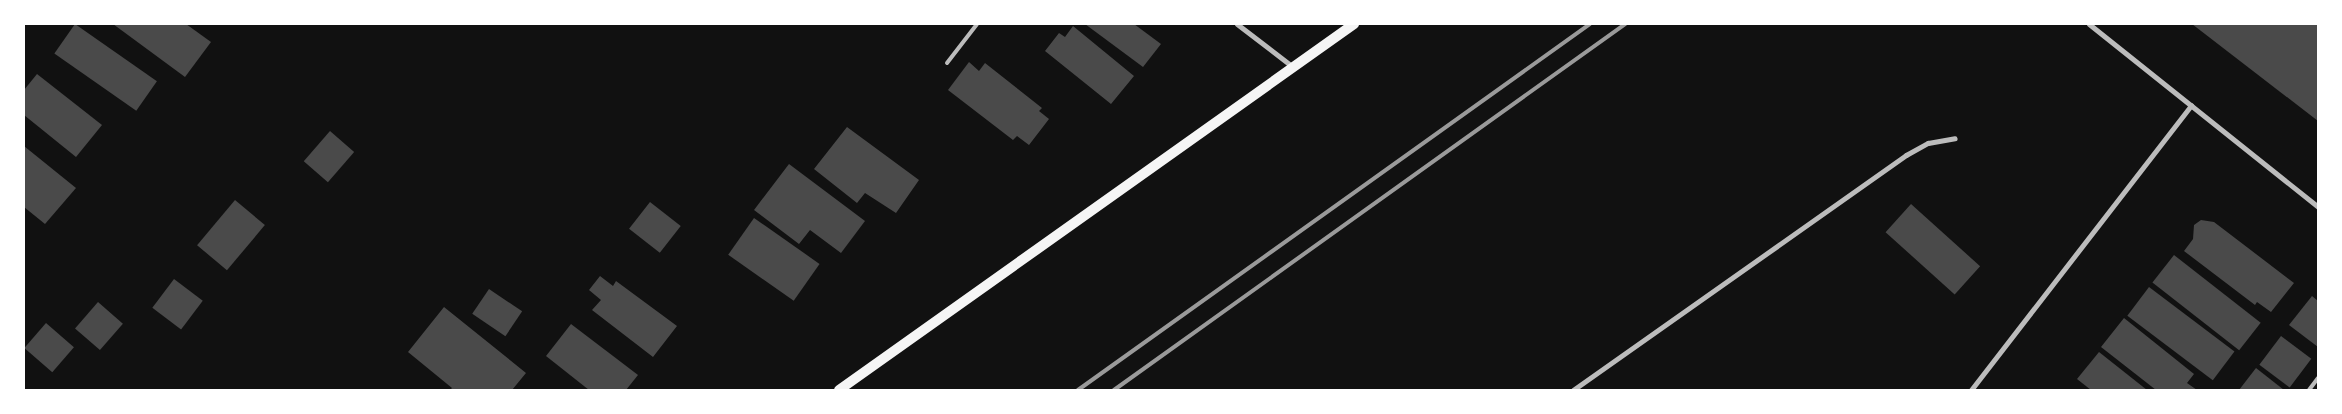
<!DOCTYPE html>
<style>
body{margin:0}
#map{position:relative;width:2342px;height:414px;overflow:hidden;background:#111;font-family:Barlow,sans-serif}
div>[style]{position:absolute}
.building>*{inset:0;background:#4a4a4a;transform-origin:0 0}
.service>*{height:4px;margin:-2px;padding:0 2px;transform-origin:2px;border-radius:2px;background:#bcbcbc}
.minor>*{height:5px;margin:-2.5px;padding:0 2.5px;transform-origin:2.5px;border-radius:2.5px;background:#bcbcbc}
.secondary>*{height:10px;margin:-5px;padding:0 5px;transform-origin:5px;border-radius:5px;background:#f5f5f5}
.rail>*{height:4px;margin:-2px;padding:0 2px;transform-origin:2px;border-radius:2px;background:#9a9a9a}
span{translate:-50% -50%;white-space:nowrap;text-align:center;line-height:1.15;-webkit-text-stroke:4px #fff;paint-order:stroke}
.frame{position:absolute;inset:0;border:25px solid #fff;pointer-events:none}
</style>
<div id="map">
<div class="building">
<i style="left:75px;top:24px;width:100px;height:36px;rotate:35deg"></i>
<i style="clip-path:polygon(113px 24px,186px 24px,211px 42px,185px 77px)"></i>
<i style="clip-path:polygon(1085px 24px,1134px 24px,1161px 44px,1143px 67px)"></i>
<i style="clip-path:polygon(2192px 24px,2318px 24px,2318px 121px)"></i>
<i style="clip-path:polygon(1073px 26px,1134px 76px,1111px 104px,1045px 51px,1059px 33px,1065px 37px)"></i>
<i style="clip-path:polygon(969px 62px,979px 71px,985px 63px,1042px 108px,1039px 111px,1049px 119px,1029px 145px,1017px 136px,1013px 140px,948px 90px)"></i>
<i style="clip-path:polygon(37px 74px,102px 125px,76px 157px,24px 115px,24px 90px)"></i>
<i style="clip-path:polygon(847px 127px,919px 180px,896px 213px,865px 193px,857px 203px,814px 169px)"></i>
<i style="left:330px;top:131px;width:32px;height:40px;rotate:41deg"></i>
<i style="clip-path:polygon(24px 146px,76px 188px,45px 224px,24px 207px)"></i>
<i style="clip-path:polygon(789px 164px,865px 221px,841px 253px,810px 230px,799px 244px,754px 210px)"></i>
<i style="left:235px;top:200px;width:39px;height:59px;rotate:40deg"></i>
<i style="left:650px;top:202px;width:39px;height:34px;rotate:38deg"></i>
<i style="left:1911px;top:204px;width:93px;height:38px;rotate:42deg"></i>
<i style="left:754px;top:218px;width:80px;height:45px;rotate:35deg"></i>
<i style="clip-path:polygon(2201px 220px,2214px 222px,2294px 283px,2271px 312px,2257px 302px,2255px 305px,2184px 251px,2193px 239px,2194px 225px)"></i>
<i style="left:2174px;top:255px;width:110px;height:35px;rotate:38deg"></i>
<i style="clip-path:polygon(600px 276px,613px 286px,616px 281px,677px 326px,653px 357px,592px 310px,601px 300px,589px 290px)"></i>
<i style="left:174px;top:279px;width:36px;height:36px;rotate:37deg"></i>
<i style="left:2149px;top:287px;width:107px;height:36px;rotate:37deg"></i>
<i style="left:489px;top:289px;width:40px;height:30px;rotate:34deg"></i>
<i style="clip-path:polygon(2312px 296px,2318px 301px,2318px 347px,2289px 325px)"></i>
<i style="left:98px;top:302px;width:33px;height:35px;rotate:41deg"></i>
<i style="clip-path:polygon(444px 307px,526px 373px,512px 390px,450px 390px,452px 388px,408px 352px)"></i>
<i style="clip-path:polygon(2124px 318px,2194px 374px,2187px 383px,2197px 390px,2156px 390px,2101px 347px)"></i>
<i style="left:46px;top:323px;width:37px;height:33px;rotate:41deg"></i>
<i style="clip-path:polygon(571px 324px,638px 375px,626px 390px,589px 390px,546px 356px)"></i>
<i style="left:2281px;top:336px;width:38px;height:36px;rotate:37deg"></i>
<i style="clip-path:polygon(2099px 352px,2147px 390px,2091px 390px,2077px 379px)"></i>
<i style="clip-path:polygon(2256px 368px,2284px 390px,2239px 390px)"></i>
</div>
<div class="service">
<i style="left:947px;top:63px;width:49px;rotate:-52.4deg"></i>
<i style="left:2309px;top:390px;width:15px;rotate:-53deg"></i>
</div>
<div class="minor">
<i style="left:1237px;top:24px;width:71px;rotate:37.5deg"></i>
<i style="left:2089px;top:24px;width:293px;rotate:38.6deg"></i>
<i style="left:1573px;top:390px;width:408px;rotate:-35.2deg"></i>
<i style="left:1906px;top:155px;width:25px;rotate:-29deg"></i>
<i style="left:1928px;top:143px;width:27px;rotate:-10deg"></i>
<i style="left:1971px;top:390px;width:360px;rotate:-52.3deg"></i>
</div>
<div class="secondary">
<i style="left:839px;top:390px;width:632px;rotate:-35.4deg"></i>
</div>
<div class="rail">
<i style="left:1078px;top:390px;width:629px;rotate:-35.56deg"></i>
<i style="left:1114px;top:390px;width:629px;rotate:-35.61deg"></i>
</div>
<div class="frame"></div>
</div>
